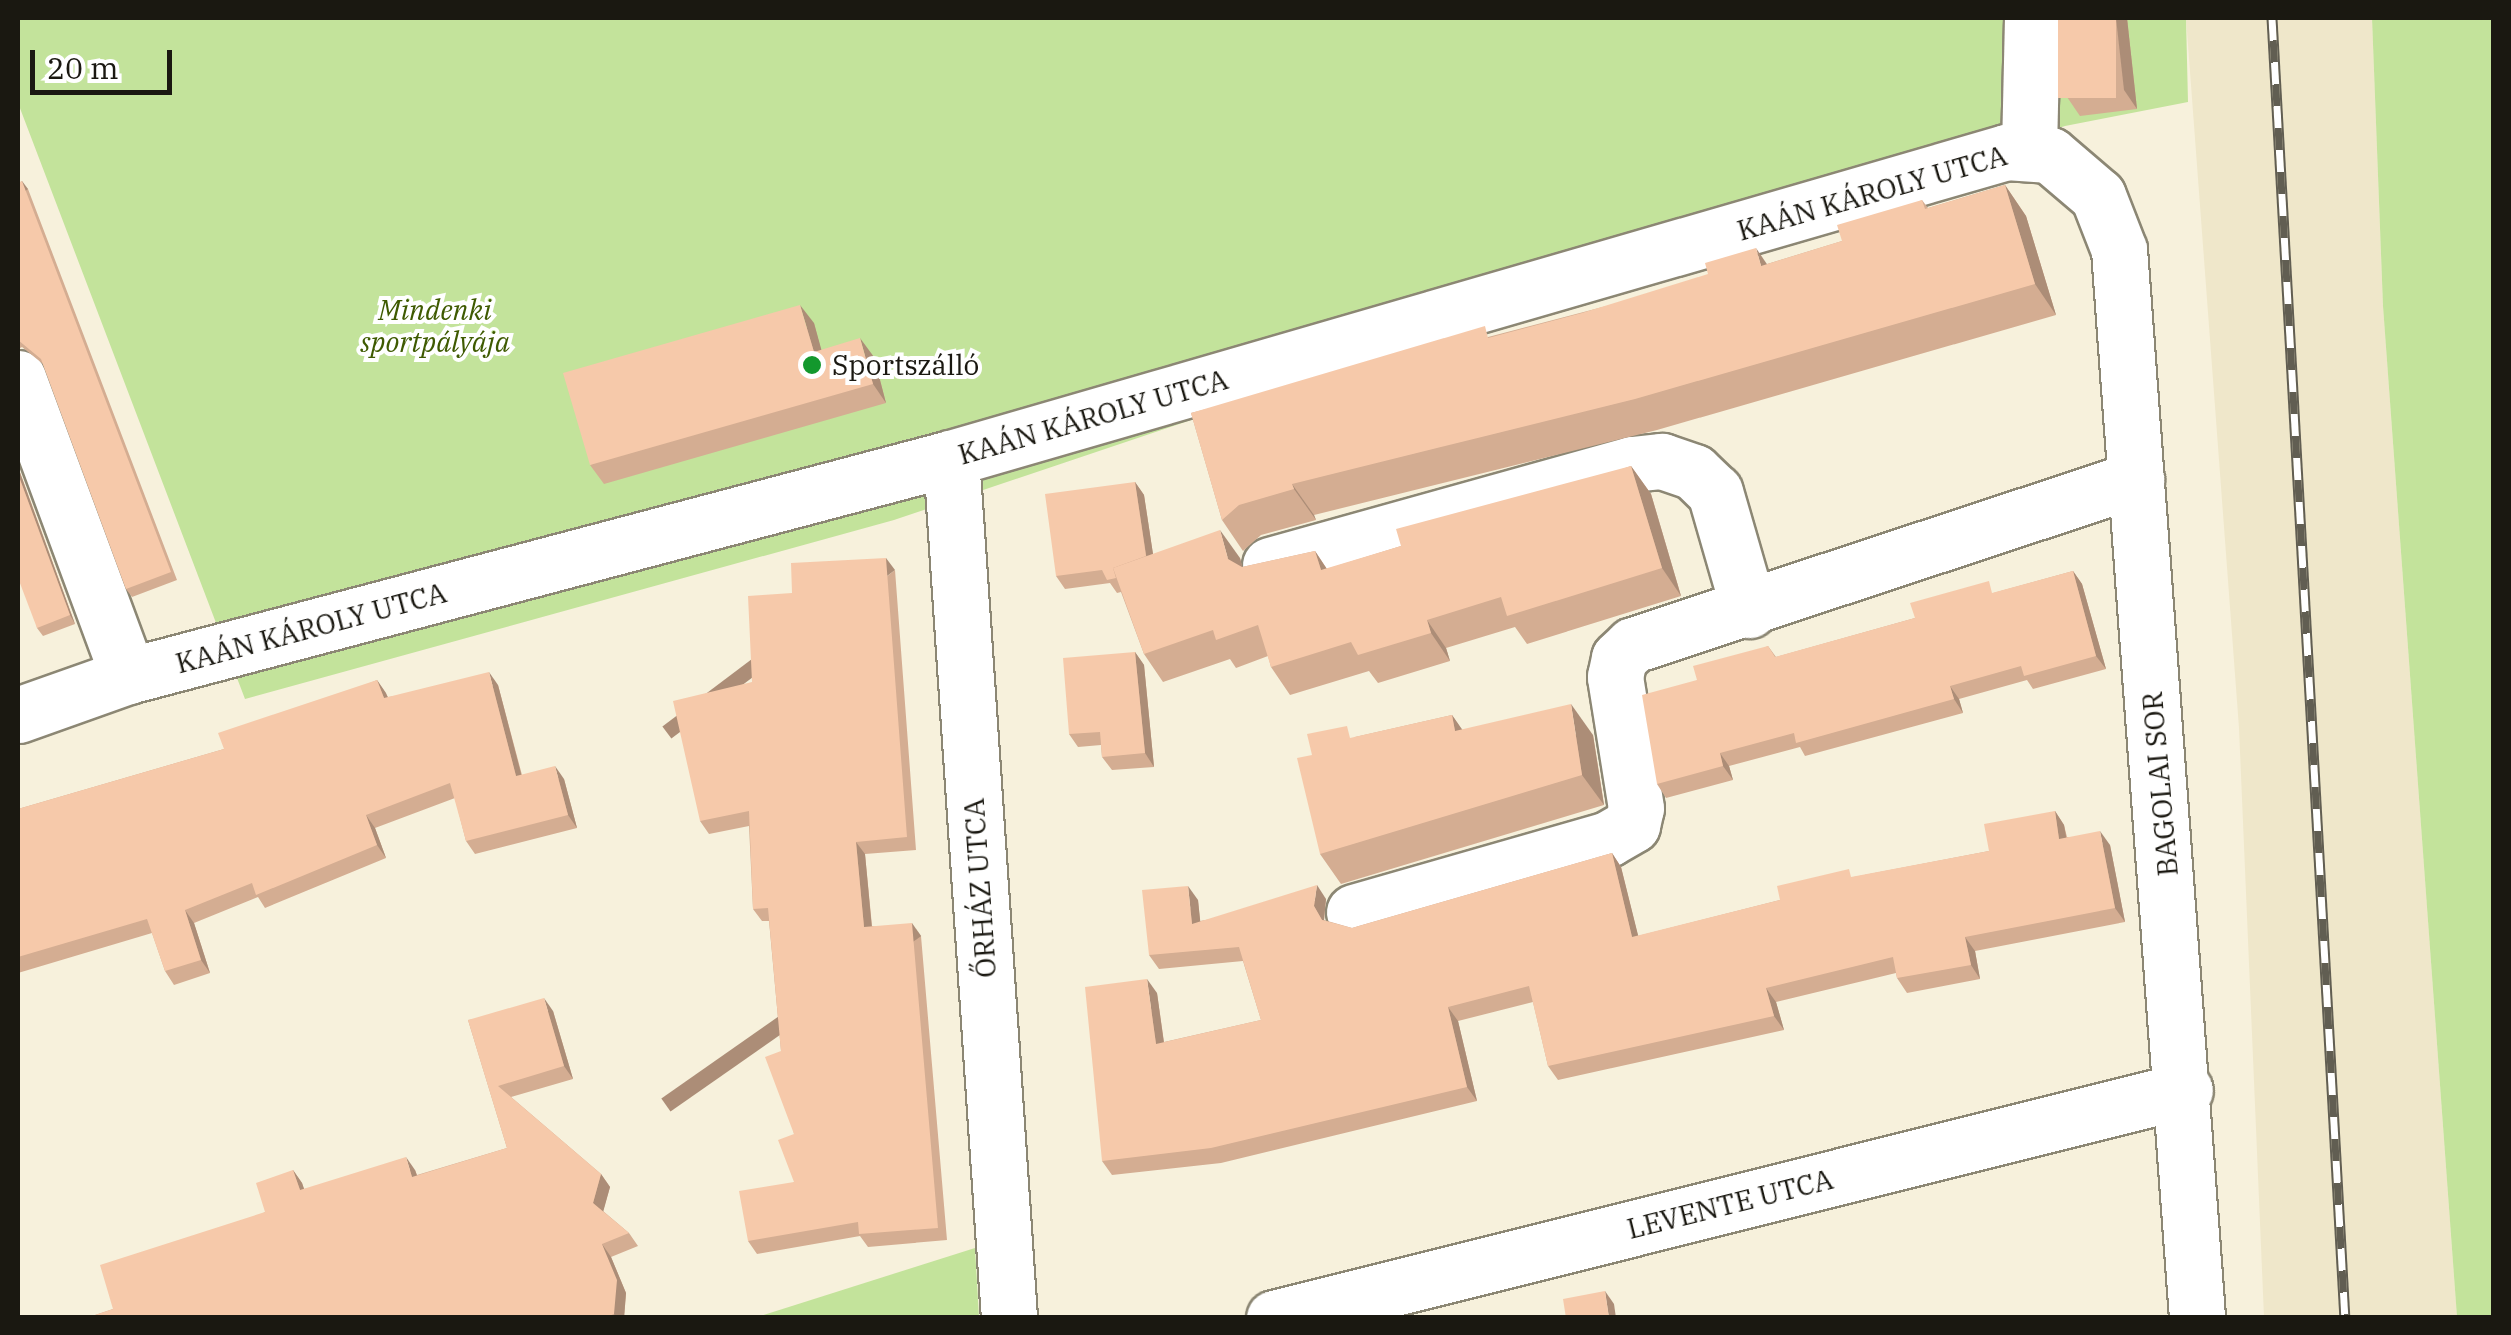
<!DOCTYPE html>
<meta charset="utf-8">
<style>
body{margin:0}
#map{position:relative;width:2511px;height:1335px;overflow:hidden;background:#f7f1dc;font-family:"IBM Plex Serif",serif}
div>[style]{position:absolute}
.built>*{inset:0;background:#efe7ca}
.green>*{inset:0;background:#c3e39b}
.roads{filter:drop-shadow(2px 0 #8c8774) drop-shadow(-2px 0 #8c8774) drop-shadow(0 2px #8c8774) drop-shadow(0 -2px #8c8774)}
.minor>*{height:55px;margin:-27.5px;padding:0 27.5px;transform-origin:27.5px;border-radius:27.5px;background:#fff}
.rail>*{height:11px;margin-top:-5.5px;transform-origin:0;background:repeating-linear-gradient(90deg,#fff 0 22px,#615e52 0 44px);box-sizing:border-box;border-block:2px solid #615e52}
.wall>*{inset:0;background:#d4ad92}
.shaded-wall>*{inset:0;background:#ac8d77;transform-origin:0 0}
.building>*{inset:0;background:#f6c9aa;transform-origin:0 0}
.dots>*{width:28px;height:28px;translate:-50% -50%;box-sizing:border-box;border:5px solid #fff;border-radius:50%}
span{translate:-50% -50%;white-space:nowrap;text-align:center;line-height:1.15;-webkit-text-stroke:8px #fff;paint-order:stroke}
.street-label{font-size:28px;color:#1a1811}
.park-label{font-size:28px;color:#3e5a01;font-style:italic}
.poi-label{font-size:28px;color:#1a1811}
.left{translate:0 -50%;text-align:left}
.frame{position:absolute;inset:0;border:20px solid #1a1811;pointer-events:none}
.scale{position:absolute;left:30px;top:50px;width:142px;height:45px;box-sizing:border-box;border:5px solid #1a1811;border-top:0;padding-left:12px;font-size:30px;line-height:35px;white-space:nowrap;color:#1a1811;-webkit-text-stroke:8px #fff;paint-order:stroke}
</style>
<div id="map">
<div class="built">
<i style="clip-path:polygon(2186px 18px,2372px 18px,2383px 306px,2457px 1317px,2264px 1317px,2239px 728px)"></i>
</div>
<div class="green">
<i style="clip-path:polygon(18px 18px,2186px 18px,2188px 102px,2065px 126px,894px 520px,245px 699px,18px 103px)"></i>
<i style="clip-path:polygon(2372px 18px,2493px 18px,2493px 1317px,2457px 1317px,2383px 306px)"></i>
<i style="clip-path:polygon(975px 1248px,979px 1317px,757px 1317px)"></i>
</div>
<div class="roads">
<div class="minor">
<i style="left:2029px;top:150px;width:132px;rotate:-88.7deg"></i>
<i style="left:18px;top:378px;width:318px;rotate:69.7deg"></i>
<i style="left:951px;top:458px;width:862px;rotate:86.14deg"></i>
<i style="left:1270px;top:565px;width:376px;rotate:-15.6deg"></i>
<i style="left:1632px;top:464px;width:30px;rotate:-6deg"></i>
<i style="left:1662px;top:461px;width:34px;rotate:19deg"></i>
<i style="left:1694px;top:472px;width:29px;rotate:44deg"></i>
<i style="left:1715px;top:492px;width:123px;rotate:73.9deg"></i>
<i style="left:18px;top:715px;width:117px;rotate:-19.5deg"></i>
<i style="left:128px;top:676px;width:851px;rotate:-14.84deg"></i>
<i style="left:951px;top:458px;width:1098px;rotate:-16.17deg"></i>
<i style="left:2006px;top:152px;width:44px;rotate:3.9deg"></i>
<i style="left:2050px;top:155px;width:63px;rotate:40.5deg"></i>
<i style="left:2098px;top:196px;width:58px;rotate:68.7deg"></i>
<i style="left:2119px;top:250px;width:1071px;rotate:85.82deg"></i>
<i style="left:1354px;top:912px;width:264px;rotate:-16deg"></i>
<i style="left:1608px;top:839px;width:28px;rotate:-30deg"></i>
<i style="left:1632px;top:825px;width:17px;rotate:-77deg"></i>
<i style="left:1636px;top:808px;width:133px;rotate:-99.1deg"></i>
<i style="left:1615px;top:677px;width:19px;rotate:-78deg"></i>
<i style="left:1619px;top:658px;width:19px;rotate:-43deg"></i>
<i style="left:1633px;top:645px;width:530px;rotate:-18.26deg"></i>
<i style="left:1274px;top:1318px;width:939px;rotate:-14.05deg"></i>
</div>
</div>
<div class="rail">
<i style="left:2272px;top:18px;width:1302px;rotate:86.79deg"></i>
</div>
<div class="wall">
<i style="clip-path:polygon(2058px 18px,2127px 18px,2137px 109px,2080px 116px,2067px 97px)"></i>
<i style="clip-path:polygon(18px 183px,28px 189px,177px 580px,132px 597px,126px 589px,43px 364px,22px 347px,18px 349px)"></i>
<i style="clip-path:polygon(2005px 185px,2026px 216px,2056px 315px,1657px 430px,1314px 515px,1316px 520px,1261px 535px,1243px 551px,1222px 520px,1191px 413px,1492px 336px,1767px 264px,1842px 241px,1922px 200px,1928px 208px)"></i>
<i style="clip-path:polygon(814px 323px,821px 350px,874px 357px,886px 403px,604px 484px,590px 465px)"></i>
<i style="clip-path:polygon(1631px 466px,1651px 494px,1681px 596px,1527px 644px,1515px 627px,1446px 648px,1450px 661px,1378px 683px,1369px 671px,1290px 695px,1271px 667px,1268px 656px,1236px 668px,1230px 659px,1163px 682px,1144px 654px,1121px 592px,1117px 593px,1110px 583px,1065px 589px,1056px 576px,1135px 482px,1144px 495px,1153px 554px,1240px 558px,1242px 567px,1315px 551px,1327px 569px,1401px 546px)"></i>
<i style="clip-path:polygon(18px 467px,75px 624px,43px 636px,37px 628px)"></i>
<i style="clip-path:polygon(895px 570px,916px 850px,865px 854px,872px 926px,921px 936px,947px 1240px,868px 1247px,860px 1236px,757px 1254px,748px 1241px,794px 1182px,794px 1134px,781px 1051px,769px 921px,762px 921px,753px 909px,749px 826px,709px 834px,700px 821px,752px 682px)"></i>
<i style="clip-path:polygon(2073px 571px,2082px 584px,2106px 669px,2033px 689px,2027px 680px,1959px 699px,1963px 713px,1805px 756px,1800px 747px,1729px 766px,1733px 780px,1666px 798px,1657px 784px,1697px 680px,1768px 646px,1776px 657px,1915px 618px,1997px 592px)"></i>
<i style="clip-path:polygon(1135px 652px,1144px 665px,1154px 767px,1112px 770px,1102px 757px,1101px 745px,1078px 747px,1069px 734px)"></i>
<i style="clip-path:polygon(377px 680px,388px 697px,498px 685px,522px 775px,564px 779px,577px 828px,475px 854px,466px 841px,455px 798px,375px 828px,386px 858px,265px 908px,258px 897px,194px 923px,210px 973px,174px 985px,165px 971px,152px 933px,18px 973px,18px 809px,224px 749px)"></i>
<i style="clip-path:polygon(1452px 715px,1462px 730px,1593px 735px,1604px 805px,1341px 884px,1320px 854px,1355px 737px)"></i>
<i style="clip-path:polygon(2055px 811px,2064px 825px,2067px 837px,2110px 845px,2125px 922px,1975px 951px,1980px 979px,1907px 993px,1897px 978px,1896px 973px,1776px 1002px,1784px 1030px,1558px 1080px,1548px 1066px,1533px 1002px,1458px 1021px,1477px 1101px,1221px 1163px,1112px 1175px,1102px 1161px,1157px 993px,1164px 1042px,1261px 1020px,1243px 961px,1159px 969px,1149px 955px,1198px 900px,1200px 921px,1326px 899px,1324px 920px,1352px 928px,1612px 853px,1621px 867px,1638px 936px,1780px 900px,1854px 877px,1989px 851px)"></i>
<i style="clip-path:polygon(553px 1011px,573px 1079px,511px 1097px,601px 1174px,610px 1187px,603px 1211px,629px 1233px,638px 1246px,611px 1257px,626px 1293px,624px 1318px,86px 1318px,113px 1309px,265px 1212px,293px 1170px,302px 1183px,304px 1189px,415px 1170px,417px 1175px,507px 1148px,468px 1020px)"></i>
</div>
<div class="shaded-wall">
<i style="clip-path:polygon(2116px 18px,2127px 18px,2137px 109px,2124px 90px)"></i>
<i style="left:22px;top:181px;width:10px;height:418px;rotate:53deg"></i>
<i style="clip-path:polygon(2005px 185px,2026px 216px,2056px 315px,2035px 284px)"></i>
<i style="clip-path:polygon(1756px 248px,1777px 279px,1761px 266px)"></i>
<i style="clip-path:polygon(800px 305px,814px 323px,827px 370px,814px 352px)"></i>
<i style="clip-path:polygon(860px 338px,874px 357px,886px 403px,873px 384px)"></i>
<i style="clip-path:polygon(1631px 466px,1651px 494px,1681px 596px,1662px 568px)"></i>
<i style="clip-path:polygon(18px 467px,75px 624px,70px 615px,18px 474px)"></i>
<i style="clip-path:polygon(1135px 482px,1144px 495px,1158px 587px,1149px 574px)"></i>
<i style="clip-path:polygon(1292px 484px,1314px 515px,1316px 520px,1294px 489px)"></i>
<i style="clip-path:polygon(1220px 530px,1240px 558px,1248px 587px,1228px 559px)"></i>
<i style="clip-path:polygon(1315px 551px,1334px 580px,1321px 570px)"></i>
<i style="left:886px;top:558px;width:15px;height:280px;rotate:53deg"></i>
<i style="clip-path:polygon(2073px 571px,2082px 584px,2106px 669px,2096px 656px)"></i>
<i style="clip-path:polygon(1427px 620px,1446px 648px,1450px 661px,1431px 633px)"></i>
<i style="clip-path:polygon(1135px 652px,1144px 665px,1154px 767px,1145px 753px)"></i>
<i style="clip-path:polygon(489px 672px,498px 685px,525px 789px,516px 776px)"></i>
<i style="clip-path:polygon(377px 680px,386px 693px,393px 711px,384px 698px)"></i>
<i style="clip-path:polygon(1950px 686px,1959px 699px,1963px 713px,1954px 699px)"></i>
<i style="clip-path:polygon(1571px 704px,1593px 735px,1604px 805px,1582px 775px)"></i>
<i style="clip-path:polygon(1452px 715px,1473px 745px,1455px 731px)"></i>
<i style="clip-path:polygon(1720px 753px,1729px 766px,1733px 780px,1723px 766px)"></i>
<i style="clip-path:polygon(555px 766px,564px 779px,577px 828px,568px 815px)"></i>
<i style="clip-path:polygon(2055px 811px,2064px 825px,2069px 853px,2059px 839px)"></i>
<i style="clip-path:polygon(366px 815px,375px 828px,386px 858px,377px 845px)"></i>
<i style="clip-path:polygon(2100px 831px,2110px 845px,2125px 922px,2115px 908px)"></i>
<i style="clip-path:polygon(856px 842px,865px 854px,873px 940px,864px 927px)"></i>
<i style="clip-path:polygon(1612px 853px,1621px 867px,1642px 951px,1632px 937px)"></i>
<i style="clip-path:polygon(1317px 885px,1326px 899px,1324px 920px,1322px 920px,1314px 906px)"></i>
<i style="clip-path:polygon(1188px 886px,1198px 900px,1202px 938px,1192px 924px)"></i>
<i style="clip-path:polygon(185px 910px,194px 923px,210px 973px,201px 960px)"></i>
<i style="left:912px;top:923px;width:16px;height:306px;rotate:55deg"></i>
<i style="clip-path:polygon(1965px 937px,1975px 951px,1980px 979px,1971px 965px)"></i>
<i style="clip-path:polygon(1147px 979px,1157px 993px,1166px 1058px,1156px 1044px)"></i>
<i style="clip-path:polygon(1766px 988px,1776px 1002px,1784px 1030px,1774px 1016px)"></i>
<i style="clip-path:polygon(544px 998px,553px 1011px,573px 1079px,564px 1066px)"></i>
<i style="clip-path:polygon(1448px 1007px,1458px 1021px,1477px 1101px,1467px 1087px)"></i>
<i style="clip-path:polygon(406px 1157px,415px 1170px,422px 1190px,412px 1177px)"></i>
<i style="clip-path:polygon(293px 1170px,302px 1183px,309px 1203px,300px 1190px)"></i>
<i style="clip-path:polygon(601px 1174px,610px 1187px,602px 1216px,593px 1203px)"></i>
<i style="clip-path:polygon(602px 1244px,611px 1257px,626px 1293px,624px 1318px,616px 1318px,614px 1314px)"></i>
<i style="clip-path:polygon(1605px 1291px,1614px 1304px,1616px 1318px,1609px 1318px)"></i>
</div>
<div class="building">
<i style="left:2058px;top:18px;width:58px;height:80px"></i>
<i style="clip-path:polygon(22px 181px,171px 572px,126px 589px,41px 359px,18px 340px,18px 183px)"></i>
<i style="clip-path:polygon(2005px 185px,2035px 284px,1635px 399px,1292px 484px,1294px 489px,1239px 505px,1222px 520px,1191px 413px,1485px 326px,1488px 338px,1582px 313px,1708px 274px,1705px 263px,1756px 248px,1761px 266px,1842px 241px,1837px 225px,1922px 200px,1925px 209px)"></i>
<i style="clip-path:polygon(800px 305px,814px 352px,860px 338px,873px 384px,590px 465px,563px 373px)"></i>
<i style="clip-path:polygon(1631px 466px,1662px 568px,1507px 616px,1501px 597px,1427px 620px,1431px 633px,1358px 655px,1351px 642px,1271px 667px,1258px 625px,1216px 640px,1213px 630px,1144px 654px,1113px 568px,1220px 530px,1228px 559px,1242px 567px,1315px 551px,1321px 570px,1401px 546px,1396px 529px)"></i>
<i style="clip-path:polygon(18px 474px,70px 615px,37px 628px,18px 578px)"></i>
<i style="clip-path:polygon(1135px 482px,1146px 556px,1113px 568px,1116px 578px,1107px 580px,1102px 570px,1056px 576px,1045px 494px)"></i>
<i style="clip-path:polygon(886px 558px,907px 837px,856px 842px,864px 927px,912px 923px,938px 1228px,859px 1234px,858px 1222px,748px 1241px,739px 1191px,794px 1182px,778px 1140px,794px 1134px,765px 1057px,781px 1051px,768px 908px,753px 909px,749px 811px,700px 821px,673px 701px,752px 682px,748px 596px,792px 593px,791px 563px)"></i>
<i style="clip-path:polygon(2073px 571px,2096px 656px,2024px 676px,2021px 666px,1950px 686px,1954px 699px,1796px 743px,1794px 733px,1720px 753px,1723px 766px,1657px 784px,1642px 695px,1697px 680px,1693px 666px,1768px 646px,1775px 657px,1915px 618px,1910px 603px,1989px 581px,1992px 593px)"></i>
<i style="clip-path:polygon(1135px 652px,1145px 753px,1102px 757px,1100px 732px,1069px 734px,1063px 658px)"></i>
<i style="clip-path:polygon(489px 672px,516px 776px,555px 766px,568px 815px,466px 841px,450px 783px,366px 815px,377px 845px,256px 895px,252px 883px,185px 910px,201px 960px,165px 971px,147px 919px,18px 957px,18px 809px,224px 749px,218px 733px,377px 680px,384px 698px)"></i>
<i style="clip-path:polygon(1571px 704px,1582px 775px,1320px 854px,1297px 758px,1312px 755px,1307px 734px,1347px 726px,1350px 738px,1452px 715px,1455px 731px)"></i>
<i style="clip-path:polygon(2055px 811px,2059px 839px,2100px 831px,2115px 908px,1965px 937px,1971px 965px,1897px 978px,1893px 957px,1766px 988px,1774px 1016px,1548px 1066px,1529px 986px,1448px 1007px,1467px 1087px,1211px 1148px,1102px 1161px,1085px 987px,1147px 979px,1156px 1044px,1261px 1020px,1239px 947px,1149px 955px,1142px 890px,1188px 886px,1192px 924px,1317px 885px,1314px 906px,1322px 920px,1352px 928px,1612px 853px,1632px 937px,1780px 900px,1777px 886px,1849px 869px,1851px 877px,1989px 851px,1984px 824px)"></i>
<i style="clip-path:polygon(544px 998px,564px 1066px,498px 1086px,601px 1174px,593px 1203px,629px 1233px,602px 1244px,617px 1280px,614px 1314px,604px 1318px,86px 1318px,113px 1309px,100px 1265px,265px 1212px,256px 1183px,293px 1170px,300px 1190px,406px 1157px,412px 1177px,507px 1148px,468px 1020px)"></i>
<i style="clip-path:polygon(1605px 1291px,1609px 1318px,1566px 1318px,1563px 1299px)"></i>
</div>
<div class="dots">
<i style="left:812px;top:365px;background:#13982d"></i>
</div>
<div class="street-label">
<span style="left:1872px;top:193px;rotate:-16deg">KAÁN KÁROLY UTCA</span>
<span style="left:1093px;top:417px;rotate:-16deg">KAÁN KÁROLY UTCA</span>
<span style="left:311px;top:628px;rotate:-15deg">KAÁN KÁROLY UTCA</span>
<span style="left:2160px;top:784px;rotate:-95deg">BAGOLAI SOR</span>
<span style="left:980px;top:888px;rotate:-94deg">ŐRHÁZ UTCA</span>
<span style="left:1730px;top:1204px;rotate:-14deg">LEVENTE UTCA</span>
</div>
<div class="park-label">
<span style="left:435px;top:326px">Mindenki<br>sportpályája</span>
</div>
<div class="poi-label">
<span class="left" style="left:832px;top:365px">Sportszálló</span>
</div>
<div class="frame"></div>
<div class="scale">20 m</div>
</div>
